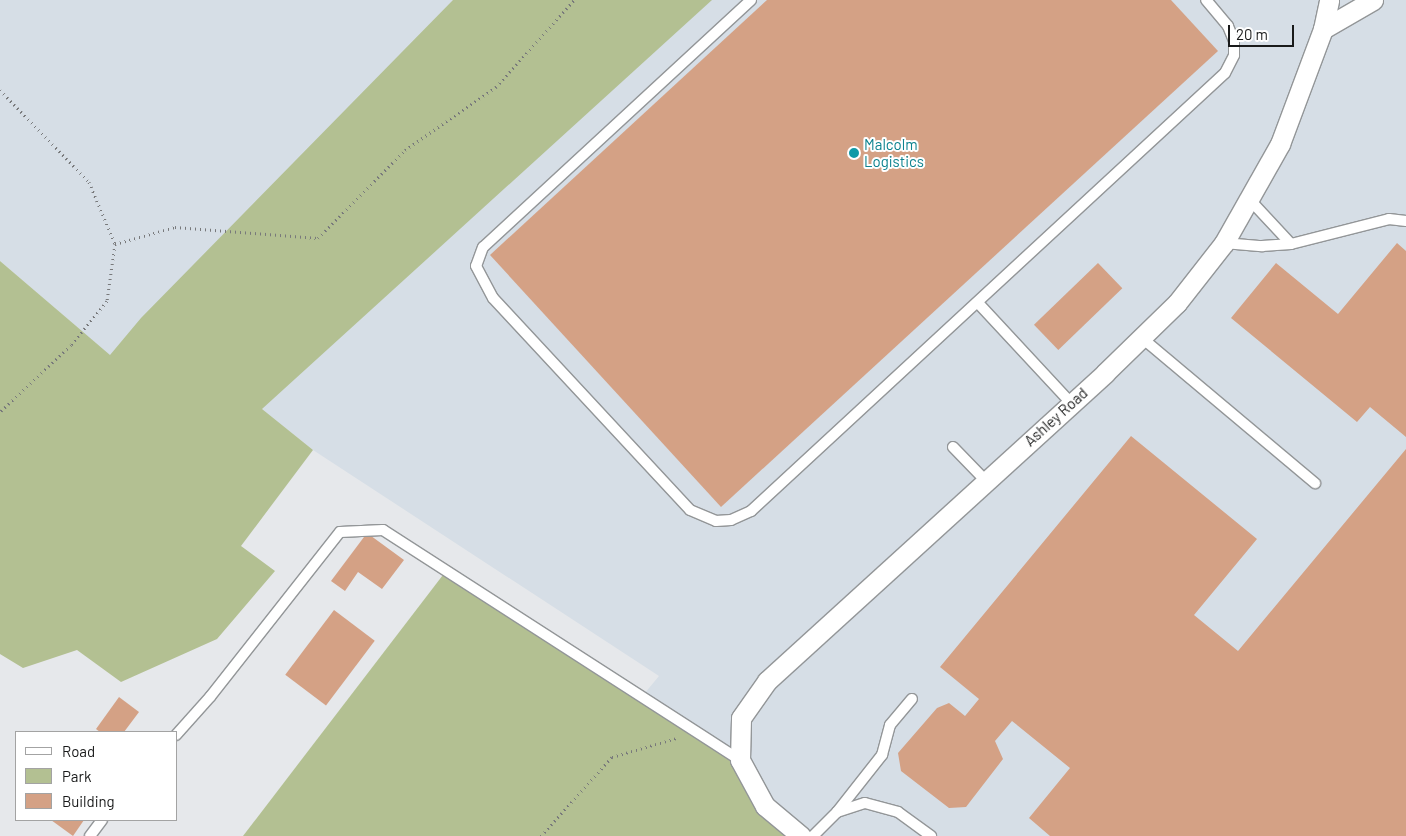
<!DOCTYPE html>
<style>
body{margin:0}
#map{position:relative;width:1406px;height:836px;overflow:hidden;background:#e6e8eb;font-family:Barlow,sans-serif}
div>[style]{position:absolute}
.built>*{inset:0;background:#d6dee6}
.green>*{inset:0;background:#b3c092}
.building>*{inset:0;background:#d4a185;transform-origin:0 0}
.path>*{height:3px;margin-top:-1.5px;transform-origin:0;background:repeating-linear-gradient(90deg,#78797b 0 1px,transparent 0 5px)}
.roads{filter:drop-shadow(1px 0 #939698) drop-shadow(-1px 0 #939698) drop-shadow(0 1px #939698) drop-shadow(0 -1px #939698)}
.service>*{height:10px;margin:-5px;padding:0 5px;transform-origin:5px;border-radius:5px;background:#fff}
.minor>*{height:19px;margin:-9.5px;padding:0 9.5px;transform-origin:9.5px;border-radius:9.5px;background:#fff}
.dots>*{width:14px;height:14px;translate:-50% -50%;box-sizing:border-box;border:2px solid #fff;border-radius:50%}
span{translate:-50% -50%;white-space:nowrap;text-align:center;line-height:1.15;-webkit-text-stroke:4px #fff;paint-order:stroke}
.culture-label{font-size:15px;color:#0d838f}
.left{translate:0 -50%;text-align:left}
.street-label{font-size:15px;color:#191a1a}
.legend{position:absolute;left:15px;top:731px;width:162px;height:90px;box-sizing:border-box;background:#fff;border:1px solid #a3a3a3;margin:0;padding:6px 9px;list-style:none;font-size:15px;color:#191a1a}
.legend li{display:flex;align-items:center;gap:10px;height:25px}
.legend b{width:25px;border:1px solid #a3a3a3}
.scale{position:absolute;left:1228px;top:25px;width:66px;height:22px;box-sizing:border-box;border:2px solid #191a1a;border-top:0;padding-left:6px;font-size:15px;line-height:18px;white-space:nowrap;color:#191a1a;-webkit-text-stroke:4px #fff;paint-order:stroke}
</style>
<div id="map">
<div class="built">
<i style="clip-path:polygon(0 0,1406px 0,1406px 836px,526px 836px,659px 676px,313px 450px,261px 409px,172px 409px,0 261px)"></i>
</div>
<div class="green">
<i style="clip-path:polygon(453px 0,712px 0,262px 409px,313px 450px,241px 546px,275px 571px,217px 639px,121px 682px,77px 650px,23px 668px,0 654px,0 261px,110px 355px,141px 318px)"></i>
<i style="clip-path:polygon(446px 571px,740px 760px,801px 836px,243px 836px)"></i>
</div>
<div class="building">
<i style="clip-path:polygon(767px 0,1171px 0,1218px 51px,721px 507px,490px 255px)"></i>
<i style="clip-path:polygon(1397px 243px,1406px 251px,1406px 437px,1370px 407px,1357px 422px,1231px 318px,1276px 263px,1338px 314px)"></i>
<i style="left:1098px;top:263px;width:35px;height:89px;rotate:46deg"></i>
<i style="clip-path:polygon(1131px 436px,1257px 539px,1194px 615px,1238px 651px,1406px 449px,1406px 836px,1050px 836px,1029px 818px,1070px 768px,1012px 721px,995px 741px,1003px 759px,966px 807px,949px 808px,901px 771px,898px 753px,937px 708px,949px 703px,965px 716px,979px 699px,940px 667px)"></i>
<i style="clip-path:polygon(367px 533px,404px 560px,382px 589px,358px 572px,345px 591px,331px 581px)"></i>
<i style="left:334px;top:610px;width:51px;height:81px;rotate:37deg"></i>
<i style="clip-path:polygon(119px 697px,139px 712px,124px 732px,100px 732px,96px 729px)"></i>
<i style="clip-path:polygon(51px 820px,84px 820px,73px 836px)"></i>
</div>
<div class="path">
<i style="left:0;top:90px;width:128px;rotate:45.9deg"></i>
<i style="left:89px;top:182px;width:67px;rotate:67.2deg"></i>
<i style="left:115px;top:244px;width:58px;rotate:98deg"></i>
<i style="left:107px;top:301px;width:57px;rotate:129.3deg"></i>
<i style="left:71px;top:345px;width:98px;rotate:136.7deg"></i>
<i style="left:115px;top:244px;width:62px;rotate:-15.8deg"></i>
<i style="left:175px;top:227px;width:143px;rotate:4.4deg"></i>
<i style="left:318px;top:238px;width:124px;rotate:-45.3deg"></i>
<i style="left:405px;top:150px;width:111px;rotate:-34.7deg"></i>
<i style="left:496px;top:87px;width:117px;rotate:-48.1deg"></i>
<i style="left:541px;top:836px;width:106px;rotate:-48.1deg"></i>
<i style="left:612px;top:757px;width:68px;rotate:-16.3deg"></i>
</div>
<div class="roads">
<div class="service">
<i style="left:751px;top:0;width:364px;rotate:137.3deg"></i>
<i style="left:483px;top:247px;width:20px;rotate:110deg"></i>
<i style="left:476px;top:266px;width:36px;rotate:62deg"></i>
<i style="left:493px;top:298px;width:289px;rotate:47.1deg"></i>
<i style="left:690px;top:510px;width:28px;rotate:23deg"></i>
<i style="left:716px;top:521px;width:15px;rotate:-4deg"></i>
<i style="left:731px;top:520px;width:22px;rotate:-24deg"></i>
<i style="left:751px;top:511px;width:645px;rotate:-42.74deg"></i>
<i style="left:1225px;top:73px;width:20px;rotate:-63deg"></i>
<i style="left:1234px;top:55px;width:14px;rotate:-90deg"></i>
<i style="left:1234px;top:41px;width:16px;rotate:-112deg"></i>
<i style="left:1228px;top:26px;width:34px;rotate:-130deg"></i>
<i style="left:1250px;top:200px;width:60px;rotate:47deg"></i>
<i style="left:1224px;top:243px;width:38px;rotate:5deg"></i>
<i style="left:1262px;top:246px;width:29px;rotate:-4deg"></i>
<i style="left:1291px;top:244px;width:101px;rotate:-14.3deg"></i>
<i style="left:1389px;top:219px;width:17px;rotate:7deg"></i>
<i style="left:979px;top:304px;width:135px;rotate:47.1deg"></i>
<i style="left:1142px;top:338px;width:226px;rotate:40deg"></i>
<i style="left:953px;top:447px;width:47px;rotate:45.9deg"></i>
<i style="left:176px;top:735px;width:51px;rotate:-48.2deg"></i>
<i style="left:210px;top:697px;width:210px;rotate:-51.8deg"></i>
<i style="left:340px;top:532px;width:43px;rotate:-2.7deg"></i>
<i style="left:383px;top:530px;width:425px;rotate:32.8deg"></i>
<i style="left:837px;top:812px;width:73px;rotate:-51.7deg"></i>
<i style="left:882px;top:755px;width:31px;rotate:-75deg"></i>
<i style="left:890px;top:725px;width:34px;rotate:-50deg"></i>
<i style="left:90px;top:836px;width:20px;rotate:-53deg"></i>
<i style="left:813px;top:836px;width:34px;rotate:-45deg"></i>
<i style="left:837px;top:812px;width:29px;rotate:-18deg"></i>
<i style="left:865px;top:803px;width:34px;rotate:15deg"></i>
<i style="left:898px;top:812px;width:41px;rotate:36deg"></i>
</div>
<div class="minor">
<i style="left:1323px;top:29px;width:58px;rotate:-30.1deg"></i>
<i style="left:801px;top:836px;width:47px;rotate:-140.2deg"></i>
<i style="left:765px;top:806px;width:52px;rotate:-118.5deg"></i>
<i style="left:740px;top:760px;width:42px;rotate:-88.6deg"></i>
<i style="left:741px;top:718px;width:45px;rotate:-54.9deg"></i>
<i style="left:767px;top:681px;width:457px;rotate:-42.3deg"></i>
<i style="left:1105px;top:373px;width:100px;rotate:-44.2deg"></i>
<i style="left:1177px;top:303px;width:76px;rotate:-51.9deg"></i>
<i style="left:1224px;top:243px;width:114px;rotate:-60.5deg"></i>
<i style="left:1280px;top:144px;width:123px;rotate:-69.5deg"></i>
<i style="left:1323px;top:29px;width:30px;rotate:-78deg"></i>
</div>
</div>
<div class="dots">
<i style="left:854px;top:153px;background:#0f9aa8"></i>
</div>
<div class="culture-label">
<span class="left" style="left:864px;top:153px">Malcolm<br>Logistics</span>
</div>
<div class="street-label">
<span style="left:1056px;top:417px;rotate:-42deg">Ashley Road</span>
</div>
<ul class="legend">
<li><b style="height:6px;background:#fff"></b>Road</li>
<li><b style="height:14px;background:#b3c092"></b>Park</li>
<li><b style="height:14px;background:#d4a185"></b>Building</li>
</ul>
<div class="scale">20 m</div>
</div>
